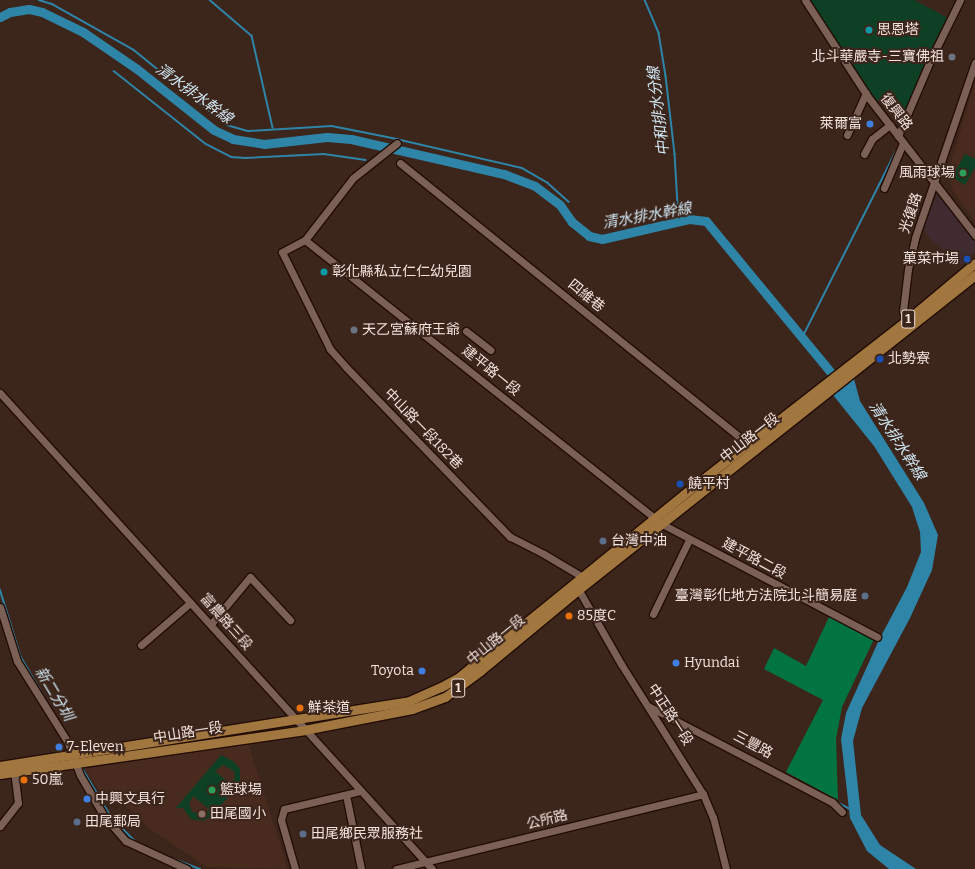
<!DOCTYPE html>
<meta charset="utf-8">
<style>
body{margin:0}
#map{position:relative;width:975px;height:869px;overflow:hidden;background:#3c251b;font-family:Bitter,"Noto Sans TC",serif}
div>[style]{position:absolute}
.commercial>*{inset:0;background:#402c30}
.built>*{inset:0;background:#482b1e}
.green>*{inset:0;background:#0e4025}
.forest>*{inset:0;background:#027441}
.water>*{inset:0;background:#2e85a8}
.stream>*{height:1.5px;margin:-0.75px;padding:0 0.75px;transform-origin:0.75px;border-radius:0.75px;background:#2e85a8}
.river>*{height:9px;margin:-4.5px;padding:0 4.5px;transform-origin:4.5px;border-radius:4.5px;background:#2e85a8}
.roads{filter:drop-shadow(1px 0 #220d05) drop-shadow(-1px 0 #220d05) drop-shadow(0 1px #220d05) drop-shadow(0 -1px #220d05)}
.minor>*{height:7px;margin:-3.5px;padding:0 3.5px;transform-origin:3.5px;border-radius:3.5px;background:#7b6055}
.major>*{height:9px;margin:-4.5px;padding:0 4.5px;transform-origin:4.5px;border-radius:4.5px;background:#a1763f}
.dots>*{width:11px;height:11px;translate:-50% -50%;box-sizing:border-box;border:2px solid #3c251b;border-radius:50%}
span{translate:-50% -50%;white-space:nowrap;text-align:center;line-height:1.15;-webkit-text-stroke:4px #3c251b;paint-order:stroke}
.shield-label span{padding:1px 3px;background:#3c251b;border:1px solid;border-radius:3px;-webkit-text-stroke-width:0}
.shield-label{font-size:13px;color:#f3e3dd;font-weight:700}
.poi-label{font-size:14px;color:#f3e3dd}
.left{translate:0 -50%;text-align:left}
.right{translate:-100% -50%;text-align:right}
.street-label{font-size:14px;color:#f3e3dd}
.water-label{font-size:15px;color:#d0e8f4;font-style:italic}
</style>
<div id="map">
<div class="commercial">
<i style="clip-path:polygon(937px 194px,975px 240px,975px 252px,962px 265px,930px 239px,923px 228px)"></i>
</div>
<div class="built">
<i style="clip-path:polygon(975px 81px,975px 222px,953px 191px,948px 173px)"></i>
<i style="clip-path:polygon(248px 743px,288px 869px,207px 867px,150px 829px,112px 794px,104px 798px,85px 769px)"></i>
</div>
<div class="green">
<i style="clip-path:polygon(810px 0,914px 0,948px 18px,906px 111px,890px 89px,877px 102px)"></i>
<i style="clip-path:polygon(965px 154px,975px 159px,975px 168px,965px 185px,952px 177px)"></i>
<i style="clip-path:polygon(evenodd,221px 755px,233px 761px,240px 769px,240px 784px,210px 817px,203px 821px,191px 819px,183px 808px,176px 808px,221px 755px,223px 765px,234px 771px,235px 777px,231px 785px,215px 771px,223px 765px,221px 755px,193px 796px,209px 809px,209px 810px,202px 814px,192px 812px,189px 804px,193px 796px)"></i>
</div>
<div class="forest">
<i style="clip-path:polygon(829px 617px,874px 639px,842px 707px,836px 739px,838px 800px,786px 772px,823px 700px,764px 669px,774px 648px,806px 666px)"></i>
</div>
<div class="water">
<i style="clip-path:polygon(854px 379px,860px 401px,924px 503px,938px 535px,932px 570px,910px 618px,862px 708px,853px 741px,861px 815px,880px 845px,916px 869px,889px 869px,867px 851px,850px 818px,841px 739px,846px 713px,879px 640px,907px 587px,921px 552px,920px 532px,912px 507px,874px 446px,833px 395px)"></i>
</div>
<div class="stream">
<i style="left:39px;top:0;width:14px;rotate:17deg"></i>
<i style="left:52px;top:4px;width:94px;rotate:29.3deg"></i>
<i style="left:134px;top:50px;width:119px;rotate:38.9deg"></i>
<i style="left:227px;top:125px;width:22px;rotate:16deg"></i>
<i style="left:248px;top:131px;width:84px;rotate:-3.4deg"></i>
<i style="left:332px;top:126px;width:61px;rotate:11.3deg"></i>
<i style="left:392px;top:138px;width:133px;rotate:13deg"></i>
<i style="left:522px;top:168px;width:30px;rotate:30deg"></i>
<i style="left:548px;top:183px;width:28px;rotate:42deg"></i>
<i style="left:210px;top:0;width:55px;rotate:40.6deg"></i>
<i style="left:252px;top:36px;width:94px;rotate:77.1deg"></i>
<i style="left:645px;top:0;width:36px;rotate:67deg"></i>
<i style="left:659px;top:33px;width:44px;rotate:80.8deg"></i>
<i style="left:666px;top:76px;width:79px;rotate:83.4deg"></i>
<i style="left:675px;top:154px;width:68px;rotate:86.6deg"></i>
<i style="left:114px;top:71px;width:117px;rotate:38.4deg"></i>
<i style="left:206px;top:144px;width:28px;rotate:27deg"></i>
<i style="left:231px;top:157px;width:14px;rotate:4deg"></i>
<i style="left:245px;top:158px;width:79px;rotate:-2.9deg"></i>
<i style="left:324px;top:154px;width:42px;rotate:8.1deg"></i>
<i style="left:802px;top:338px;width:209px;rotate:-63.3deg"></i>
<i style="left:0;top:589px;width:71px;rotate:72.8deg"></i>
<i style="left:21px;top:657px;width:73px;rotate:59.6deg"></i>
<i style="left:71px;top:742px;width:10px;rotate:66deg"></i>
<i style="left:756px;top:759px;width:52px;rotate:27.6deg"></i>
<i style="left:81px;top:766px;width:61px;rotate:59.2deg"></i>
<i style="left:112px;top:818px;width:35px;rotate:45deg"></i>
<i style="left:835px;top:801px;width:17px;rotate:28deg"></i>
<i style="left:174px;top:859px;width:28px;rotate:21deg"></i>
</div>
<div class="river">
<i style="left:0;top:17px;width:11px;rotate:-27deg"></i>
<i style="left:10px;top:12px;width:19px;rotate:-9deg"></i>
<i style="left:29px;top:9px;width:13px;rotate:13deg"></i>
<i style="left:42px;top:12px;width:46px;rotate:26deg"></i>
<i style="left:83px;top:32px;width:65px;rotate:34.4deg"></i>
<i style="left:137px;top:69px;width:98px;rotate:38.4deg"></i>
<i style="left:214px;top:130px;width:21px;rotate:25deg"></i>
<i style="left:233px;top:139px;width:31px;rotate:9deg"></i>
<i style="left:264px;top:144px;width:63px;rotate:-6.3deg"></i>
<i style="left:327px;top:137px;width:24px;rotate:5deg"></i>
<i style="left:351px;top:139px;width:157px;rotate:12.9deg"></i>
<i style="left:504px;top:174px;width:33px;rotate:21deg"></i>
<i style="left:535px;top:186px;width:31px;rotate:37deg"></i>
<i style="left:560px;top:205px;width:21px;rotate:55deg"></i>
<i style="left:572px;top:222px;width:22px;rotate:39deg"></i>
<i style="left:589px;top:236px;width:13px;rotate:13deg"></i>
<i style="left:602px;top:239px;width:89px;rotate:-12.9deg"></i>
<i style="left:689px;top:219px;width:17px;rotate:7deg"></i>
<i style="left:706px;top:221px;width:228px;rotate:50.5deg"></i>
</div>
<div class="roads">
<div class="minor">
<i style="left:805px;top:0;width:116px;rotate:57deg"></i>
<i style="left:868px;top:97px;width:175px;rotate:52.2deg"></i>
<i style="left:847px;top:135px;width:46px;rotate:-65.7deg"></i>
<i style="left:898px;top:136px;width:82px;rotate:-66.9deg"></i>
<i style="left:930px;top:61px;width:68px;rotate:-63.8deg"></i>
<i style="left:864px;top:154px;width:17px;rotate:-62deg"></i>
<i style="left:872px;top:139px;width:23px;rotate:-38deg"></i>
<i style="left:400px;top:163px;width:451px;rotate:38.9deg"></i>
<i style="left:884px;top:188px;width:49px;rotate:-67.1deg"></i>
<i style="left:305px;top:240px;width:78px;rotate:-52.3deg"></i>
<i style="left:353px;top:178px;width:56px;rotate:-38.5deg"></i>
<i style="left:908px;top:325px;width:15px;rotate:-110deg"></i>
<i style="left:903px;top:311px;width:42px;rotate:-83.2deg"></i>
<i style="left:908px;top:269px;width:32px;rotate:-77deg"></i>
<i style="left:915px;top:238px;width:185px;rotate:-71.1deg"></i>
<i style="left:466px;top:331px;width:31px;rotate:38deg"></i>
<i style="left:0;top:393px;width:643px;rotate:47.77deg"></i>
<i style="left:586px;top:579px;width:49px;rotate:-149.2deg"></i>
<i style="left:544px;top:554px;width:38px;rotate:-153deg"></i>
<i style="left:510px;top:537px;width:236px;rotate:-134deg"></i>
<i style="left:346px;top:367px;width:24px;rotate:-132deg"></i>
<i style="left:330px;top:349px;width:108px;rotate:-116.3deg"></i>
<i style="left:282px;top:252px;width:26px;rotate:-28deg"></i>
<i style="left:305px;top:240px;width:456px;rotate:38.5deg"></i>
<i style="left:662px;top:524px;width:243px;rotate:27.7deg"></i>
<i style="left:577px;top:587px;width:89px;rotate:60.3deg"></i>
<i style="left:621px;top:664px;width:154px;rotate:57.8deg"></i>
<i style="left:703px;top:794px;width:25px;rotate:67deg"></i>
<i style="left:713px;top:817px;width:54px;rotate:76deg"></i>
<i style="left:0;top:607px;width:57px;rotate:72.5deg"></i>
<i style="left:17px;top:661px;width:94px;rotate:58deg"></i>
<i style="left:67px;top:741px;width:36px;rotate:69deg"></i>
<i style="left:80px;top:775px;width:48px;rotate:59.7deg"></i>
<i style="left:104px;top:816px;width:33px;rotate:49deg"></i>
<i style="left:126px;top:841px;width:67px;rotate:24.7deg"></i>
<i style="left:653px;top:614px;width:82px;rotate:-64.1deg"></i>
<i style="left:211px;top:624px;width:61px;rotate:-50.3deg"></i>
<i style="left:250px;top:577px;width:59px;rotate:47.1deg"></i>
<i style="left:141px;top:645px;width:65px;rotate:-40.6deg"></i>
<i style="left:648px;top:706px;width:208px;rotate:27.6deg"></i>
<i style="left:832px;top:802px;width:14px;rotate:45deg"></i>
<i style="left:346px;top:795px;width:76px;rotate:78.5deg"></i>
<i style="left:0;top:826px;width:29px;rotate:-52deg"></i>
<i style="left:18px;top:803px;width:35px;rotate:-97deg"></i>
<i style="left:295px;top:869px;width:51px;rotate:-105.9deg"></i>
<i style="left:281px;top:820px;width:11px;rotate:-75deg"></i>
<i style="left:284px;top:809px;width:78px;rotate:-13.3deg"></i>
<i style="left:396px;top:869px;width:316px;rotate:-13.7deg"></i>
</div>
<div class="major">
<i style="left:0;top:766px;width:414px;rotate:-9deg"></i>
<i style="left:409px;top:701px;width:35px;rotate:-24deg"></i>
<i style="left:441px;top:687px;width:21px;rotate:-29deg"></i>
<i style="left:459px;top:677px;width:303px;rotate:-39.1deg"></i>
<i style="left:694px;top:486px;width:269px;rotate:-37.9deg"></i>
<i style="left:906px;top:321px;width:90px;rotate:-40deg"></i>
<i style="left:0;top:774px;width:307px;rotate:-8.2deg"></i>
<i style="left:304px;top:730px;width:110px;rotate:-11deg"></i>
<i style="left:412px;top:709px;width:35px;rotate:-20deg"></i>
<i style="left:445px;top:697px;width:44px;rotate:-36.6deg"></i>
<i style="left:480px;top:671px;width:127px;rotate:-39.6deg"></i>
<i style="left:578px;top:590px;width:507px;rotate:-38.43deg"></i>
</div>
</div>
<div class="dots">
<i style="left:869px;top:30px;background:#0f9aa8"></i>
<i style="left:952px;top:57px;background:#6b7280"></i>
<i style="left:870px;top:124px;background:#3f7fe0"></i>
<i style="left:963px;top:173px;background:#2e9e5b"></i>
<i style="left:967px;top:259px;background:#1a4fb4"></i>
<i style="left:324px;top:272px;background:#0f9aa8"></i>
<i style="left:354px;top:330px;background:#6b7280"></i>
<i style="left:880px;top:359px;background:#1a4fb4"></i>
<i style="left:680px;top:484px;background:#1a4fb4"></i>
<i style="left:603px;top:541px;background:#5c6f8a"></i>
<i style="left:865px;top:596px;background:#5c6f8a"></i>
<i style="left:569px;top:616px;background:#e8710a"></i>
<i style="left:676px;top:663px;background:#3f7fe0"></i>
<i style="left:422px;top:671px;background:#3f7fe0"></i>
<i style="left:300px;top:708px;background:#e8710a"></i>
<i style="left:59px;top:747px;background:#3f7fe0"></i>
<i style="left:24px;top:780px;background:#e8710a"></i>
<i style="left:212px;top:790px;background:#2e9e5b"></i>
<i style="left:87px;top:799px;background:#3f7fe0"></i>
<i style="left:202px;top:814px;background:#8d6e63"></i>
<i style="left:77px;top:822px;background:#5c6f8a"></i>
<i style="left:303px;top:834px;background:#5c6f8a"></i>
</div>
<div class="shield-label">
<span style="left:908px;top:319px">1</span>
<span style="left:458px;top:688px">1</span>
</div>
<div class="poi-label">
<span class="left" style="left:877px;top:30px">思恩塔</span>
<span class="right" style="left:944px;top:57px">北斗華嚴寺-三寶佛祖</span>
<span class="right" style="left:862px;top:124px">萊爾富</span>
<span class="right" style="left:955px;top:173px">風雨球場</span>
<span class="right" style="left:959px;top:259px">菓菜市場</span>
<span class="left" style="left:332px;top:272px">彰化縣私立仁仁幼兒園</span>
<span class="left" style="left:362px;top:330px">天乙宮蘇府王爺</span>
<span class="left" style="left:888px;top:359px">北勢寮</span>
<span class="left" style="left:688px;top:484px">饒平村</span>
<span class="left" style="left:611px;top:541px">台灣中油</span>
<span class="right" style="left:857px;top:596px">臺灣彰化地方法院北斗簡易庭</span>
<span class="left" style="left:577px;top:616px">85度C</span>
<span class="left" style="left:684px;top:663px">Hyundai</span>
<span class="right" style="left:414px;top:671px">Toyota</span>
<span class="left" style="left:308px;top:708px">鮮茶道</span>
<span class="left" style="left:67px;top:747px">7-Eleven</span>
<span class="left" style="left:32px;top:780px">50嵐</span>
<span class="left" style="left:220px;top:790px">籃球場</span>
<span class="left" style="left:95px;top:799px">中興文具行</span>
<span class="left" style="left:210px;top:814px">田尾國小</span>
<span class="left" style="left:85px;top:822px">田尾郵局</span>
<span class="left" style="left:311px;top:834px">田尾鄉民眾服務社</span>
</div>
<div class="street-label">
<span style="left:896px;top:112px;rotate:52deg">復興路</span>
<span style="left:911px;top:213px;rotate:-71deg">光復路</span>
<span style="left:586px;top:296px;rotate:39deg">四維巷</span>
<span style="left:491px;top:371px;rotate:39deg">建平路一段</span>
<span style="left:423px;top:429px;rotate:46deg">中山路一段182巷</span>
<span style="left:750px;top:438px;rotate:-38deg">中山路一段</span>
<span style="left:754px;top:559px;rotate:28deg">建平路二段</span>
<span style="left:226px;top:622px;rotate:48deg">富農路三段</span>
<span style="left:496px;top:640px;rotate:-39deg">中山路一段</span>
<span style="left:670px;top:715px;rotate:57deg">中正路一段</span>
<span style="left:188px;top:733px;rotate:-9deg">中山路一段</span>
<span style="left:753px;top:745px;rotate:28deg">三豐路</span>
<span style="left:547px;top:820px;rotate:-14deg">公所路</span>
</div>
<div class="water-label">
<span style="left:194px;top:94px;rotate:36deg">清水排水幹線</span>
<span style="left:659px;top:111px;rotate:-97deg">中和排水分線</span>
<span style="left:647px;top:216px;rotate:-10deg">清水排水幹線</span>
<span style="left:897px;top:441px;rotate:57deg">清水排水幹線</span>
<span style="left:54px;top:694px;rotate:59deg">新二分圳</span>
</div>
</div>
